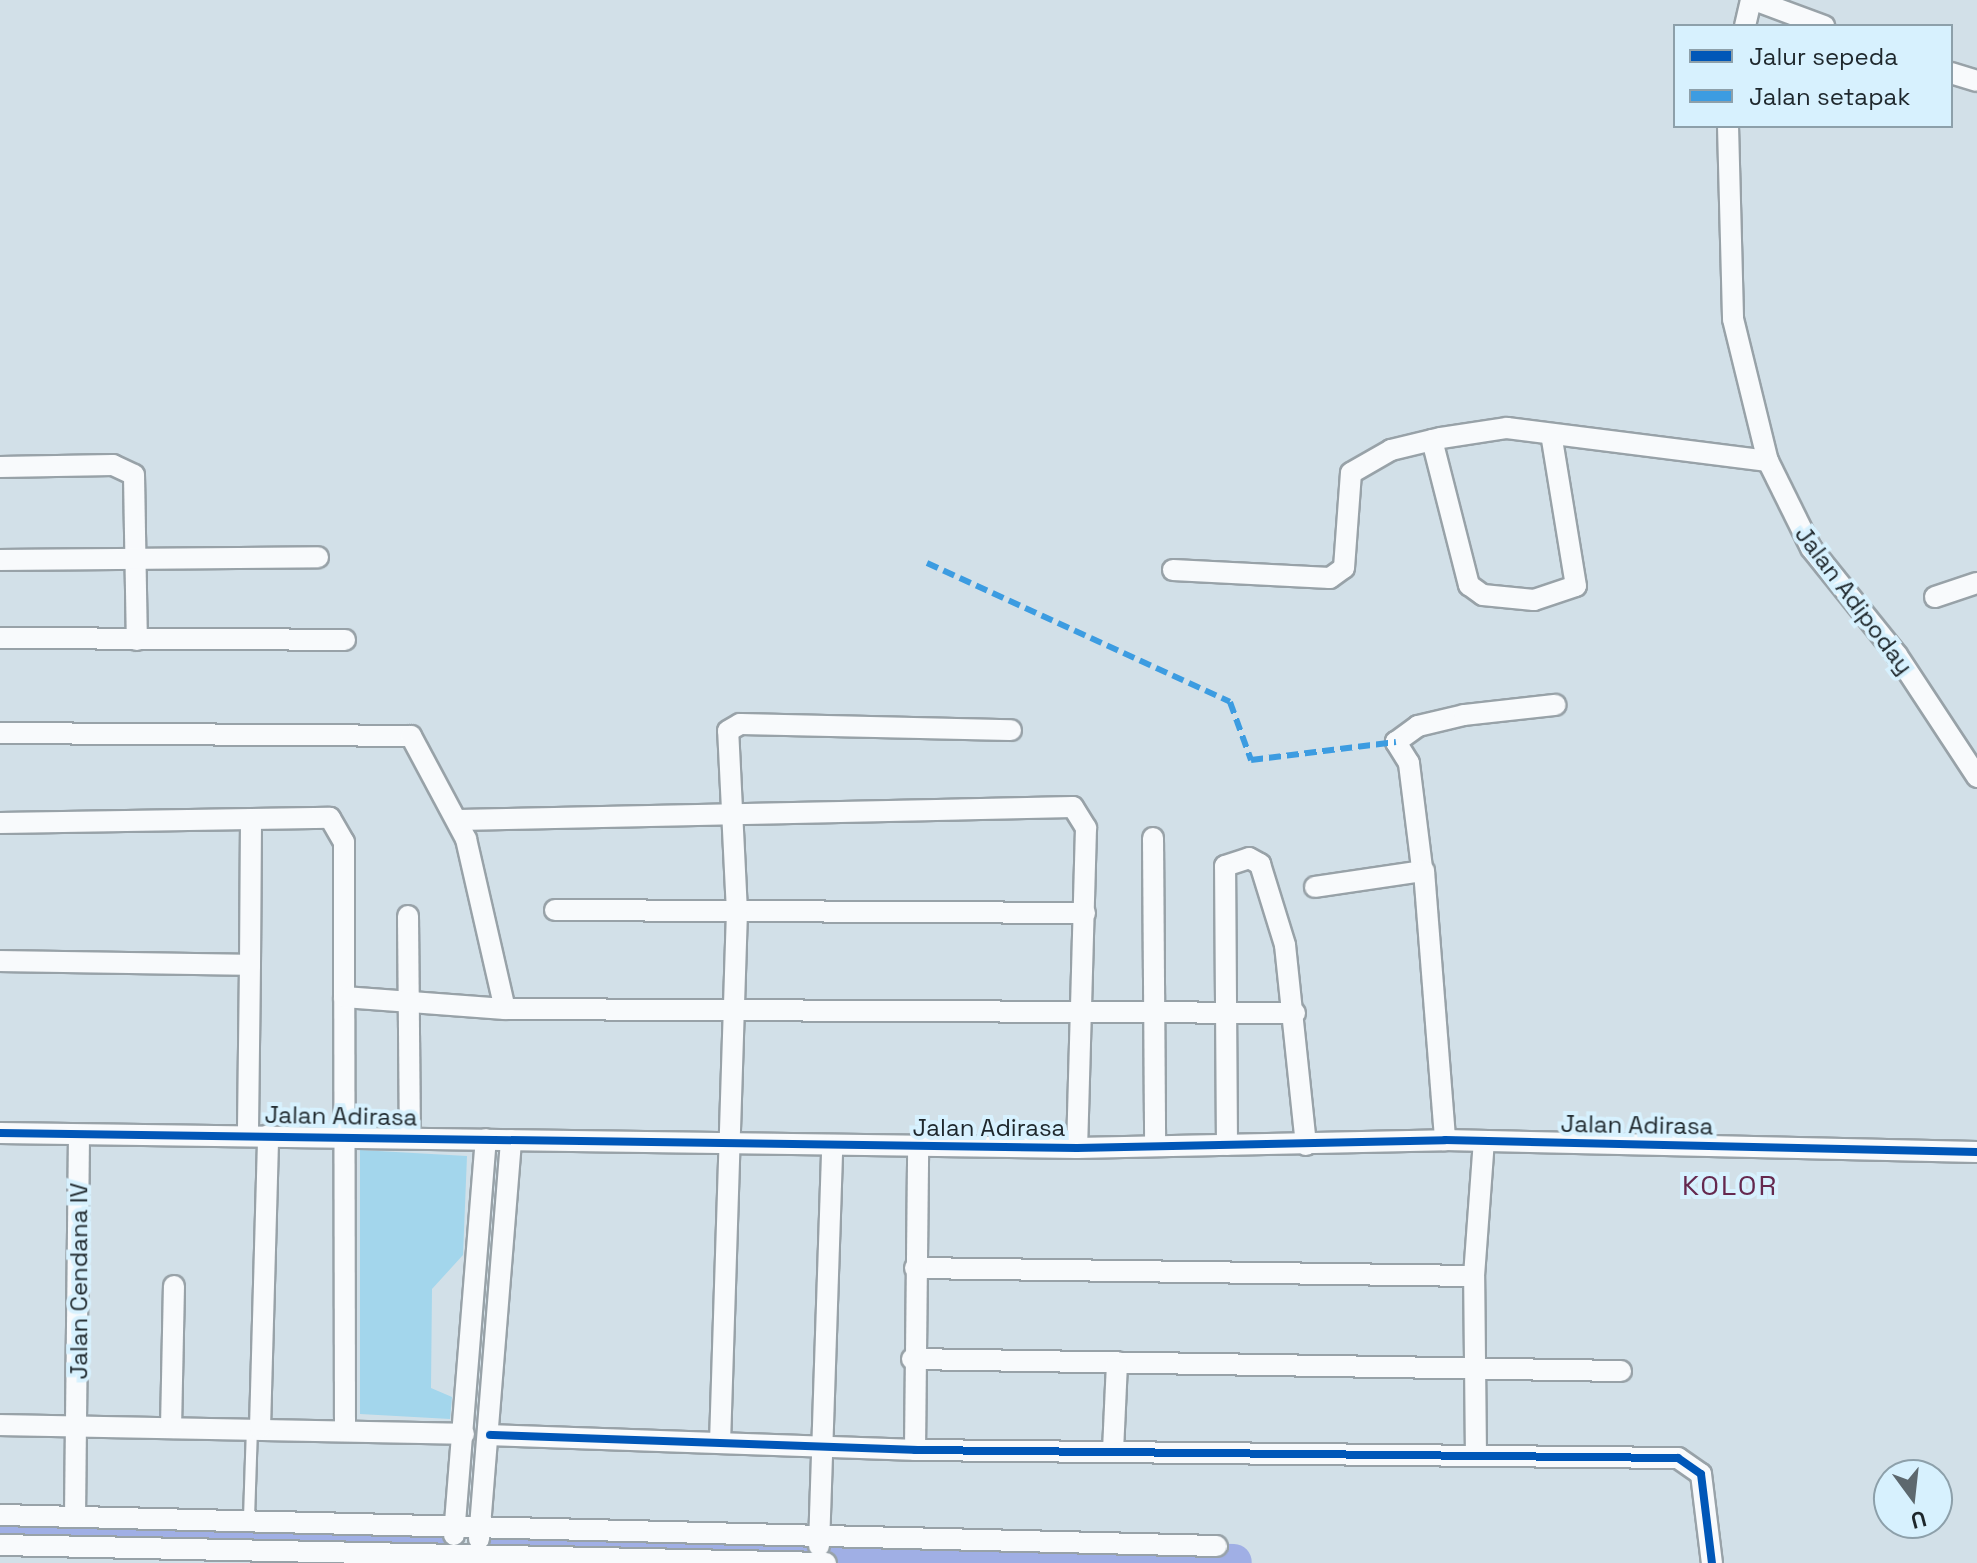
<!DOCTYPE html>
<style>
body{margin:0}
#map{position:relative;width:1977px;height:1563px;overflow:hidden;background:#d2e0e8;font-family:"Space Grotesk",sans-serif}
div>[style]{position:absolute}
.green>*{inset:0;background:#a3d6ec}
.river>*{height:36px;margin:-18px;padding:0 18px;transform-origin:18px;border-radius:18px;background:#a0afe5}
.roads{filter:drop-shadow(2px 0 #98a2a8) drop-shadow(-2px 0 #98a2a8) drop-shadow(0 2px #98a2a8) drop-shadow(0 -2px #98a2a8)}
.service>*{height:10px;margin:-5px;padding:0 5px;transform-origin:5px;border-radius:5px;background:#f8fafc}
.minor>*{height:20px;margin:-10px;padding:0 10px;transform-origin:10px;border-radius:10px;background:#f8fafc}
.quiet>*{height:6px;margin-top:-3px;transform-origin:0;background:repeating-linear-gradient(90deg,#3c9ce1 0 12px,transparent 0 18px)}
.cycleway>*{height:8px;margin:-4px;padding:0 4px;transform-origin:4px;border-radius:4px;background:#0057b8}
span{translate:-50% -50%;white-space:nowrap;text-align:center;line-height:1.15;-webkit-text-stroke:8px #d7f1fe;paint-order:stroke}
.street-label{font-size:24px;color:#1e272c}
.quarter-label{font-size:28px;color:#65294f;letter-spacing:2px}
.legend{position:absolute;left:1673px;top:24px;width:280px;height:104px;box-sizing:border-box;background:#d7f1fe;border:2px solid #8da0aa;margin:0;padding:10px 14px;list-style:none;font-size:24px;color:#1e272c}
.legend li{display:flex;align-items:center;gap:16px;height:40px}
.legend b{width:40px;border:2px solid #8da0aa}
.north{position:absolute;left:1873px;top:1459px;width:80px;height:80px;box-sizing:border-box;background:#d7f1fe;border:2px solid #8da0aa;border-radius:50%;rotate:165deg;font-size:22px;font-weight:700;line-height:32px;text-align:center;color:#1e272c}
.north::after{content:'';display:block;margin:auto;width:28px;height:36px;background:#5d686e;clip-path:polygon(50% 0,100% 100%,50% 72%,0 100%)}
</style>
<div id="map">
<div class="green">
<i style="clip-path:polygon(360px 1150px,467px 1156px,463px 1255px,432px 1289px,431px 1388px,452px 1397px,450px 1419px,360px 1414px)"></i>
</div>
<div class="river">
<i style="left:0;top:1532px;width:443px;rotate:0.6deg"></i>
<i style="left:490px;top:1540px;width:744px;rotate:1.69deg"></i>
</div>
<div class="roads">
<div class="service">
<i style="left:249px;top:1518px;width:90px;rotate:-88.1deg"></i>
</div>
<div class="minor">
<i style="left:1754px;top:0;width:75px;rotate:20.4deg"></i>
<i style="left:1745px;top:26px;width:27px;rotate:-77deg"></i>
<i style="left:1951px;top:73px;width:27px;rotate:17deg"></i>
<i style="left:1728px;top:126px;width:193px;rotate:88.5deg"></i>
<i style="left:1733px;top:319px;width:146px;rotate:76.2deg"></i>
<i style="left:1768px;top:461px;width:97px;rotate:63.7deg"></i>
<i style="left:1811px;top:548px;width:137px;rotate:51.2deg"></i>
<i style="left:1897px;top:655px;width:146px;rotate:56.7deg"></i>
<i style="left:1432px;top:440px;width:150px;rotate:75.7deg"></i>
<i style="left:1469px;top:585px;width:17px;rotate:36deg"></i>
<i style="left:1483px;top:595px;width:51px;rotate:5.6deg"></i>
<i style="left:1534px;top:600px;width:44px;rotate:-18.4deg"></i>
<i style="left:1576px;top:586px;width:154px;rotate:-99.3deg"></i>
<i style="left:0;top:467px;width:113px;rotate:-1deg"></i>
<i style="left:113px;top:465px;width:23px;rotate:25deg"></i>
<i style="left:134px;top:475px;width:165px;rotate:89deg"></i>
<i style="left:0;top:560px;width:318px;rotate:-0.5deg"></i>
<i style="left:1173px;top:570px;width:157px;rotate:2.9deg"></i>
<i style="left:1330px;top:578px;width:17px;rotate:-36deg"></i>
<i style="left:1344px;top:568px;width:95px;rotate:-85.8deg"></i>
<i style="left:1351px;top:473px;width:46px;rotate:-29.9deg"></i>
<i style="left:1391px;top:450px;width:51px;rotate:-13.5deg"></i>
<i style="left:1441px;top:438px;width:67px;rotate:-8.6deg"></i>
<i style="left:1507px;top:428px;width:263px;rotate:7.2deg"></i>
<i style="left:1935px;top:597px;width:44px;rotate:-18.4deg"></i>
<i style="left:0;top:638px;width:345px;rotate:0.3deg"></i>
<i style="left:0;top:733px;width:411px;rotate:0.4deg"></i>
<i style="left:411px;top:736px;width:117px;rotate:61.9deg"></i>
<i style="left:466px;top:839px;width:174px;rotate:77.1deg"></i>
<i style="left:459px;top:820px;width:614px;rotate:-1.21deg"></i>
<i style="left:1073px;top:807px;width:25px;rotate:58deg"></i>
<i style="left:1086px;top:828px;width:320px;rotate:91.6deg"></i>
<i style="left:0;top:823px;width:330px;rotate:-0.9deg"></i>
<i style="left:330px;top:818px;width:28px;rotate:60deg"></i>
<i style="left:344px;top:842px;width:155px;rotate:90deg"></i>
<i style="left:1153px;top:838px;width:307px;rotate:89.6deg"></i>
<i style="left:1422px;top:868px;width:106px;rotate:-97.1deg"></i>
<i style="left:1409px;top:763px;width:25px;rotate:-122deg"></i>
<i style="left:1396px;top:742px;width:27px;rotate:-36deg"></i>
<i style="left:1418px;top:726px;width:47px;rotate:-13.4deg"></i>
<i style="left:1464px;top:715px;width:92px;rotate:-6.3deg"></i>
<i style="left:1315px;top:887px;width:110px;rotate:-8.4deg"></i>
<i style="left:1424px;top:871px;width:270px;rotate:85.5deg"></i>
<i style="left:555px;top:910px;width:530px;rotate:0.32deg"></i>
<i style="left:408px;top:916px;width:221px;rotate:89.5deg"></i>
<i style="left:0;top:961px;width:250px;rotate:0.9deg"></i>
<i style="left:250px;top:965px;width:169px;rotate:90.7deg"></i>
<i style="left:250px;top:965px;width:146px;rotate:-89.6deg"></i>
<i style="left:0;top:1133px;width:1077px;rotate:0.8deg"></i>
<i style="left:1077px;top:1148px;width:368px;rotate:-1.2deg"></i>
<i style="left:1445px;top:1140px;width:532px;rotate:1.29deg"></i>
<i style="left:1227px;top:1145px;width:279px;rotate:-90.4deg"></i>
<i style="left:1225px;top:866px;width:25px;rotate:-18deg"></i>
<i style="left:1249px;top:858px;width:13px;rotate:29deg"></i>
<i style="left:1260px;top:864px;width:85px;rotate:72.8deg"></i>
<i style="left:1285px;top:945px;width:201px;rotate:84deg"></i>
<i style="left:915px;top:1268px;width:559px;rotate:0.82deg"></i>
<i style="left:912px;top:1359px;width:709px;rotate:0.97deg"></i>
<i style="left:0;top:1425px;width:464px;rotate:1.1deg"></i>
<i style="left:171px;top:1428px;width:142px;rotate:-88.8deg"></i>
<i style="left:260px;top:1428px;width:293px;rotate:-88.4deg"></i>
<i style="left:345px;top:1430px;width:433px;rotate:-90.1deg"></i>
<i style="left:344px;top:997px;width:161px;rotate:4.3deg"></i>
<i style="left:505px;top:1009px;width:790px;rotate:0.29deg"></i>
<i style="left:490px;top:1435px;width:425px;rotate:2deg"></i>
<i style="left:915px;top:1450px;width:763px;rotate:0.6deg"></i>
<i style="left:1678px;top:1458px;width:28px;rotate:35deg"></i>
<i style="left:1701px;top:1474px;width:90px;rotate:83deg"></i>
<i style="left:720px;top:1443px;width:531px;rotate:-88.17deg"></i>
<i style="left:737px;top:912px;width:181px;rotate:-92.8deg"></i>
<i style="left:728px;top:731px;width:14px;rotate:-30deg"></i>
<i style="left:740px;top:724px;width:271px;rotate:1.3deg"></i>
<i style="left:915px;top:1450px;width:303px;rotate:-89.4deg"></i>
<i style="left:1113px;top:1451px;width:89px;rotate:-87.4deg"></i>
<i style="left:1476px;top:1456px;width:180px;rotate:-90.6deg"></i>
<i style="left:1474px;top:1276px;width:135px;rotate:-85.8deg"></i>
<i style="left:0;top:1515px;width:1217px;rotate:1.46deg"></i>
<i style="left:75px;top:1517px;width:382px;rotate:-89.4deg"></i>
<i style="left:454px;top:1535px;width:397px;rotate:-85.4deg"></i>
<i style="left:479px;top:1539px;width:400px;rotate:-85.4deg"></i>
<i style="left:0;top:1545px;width:826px;rotate:1.25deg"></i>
<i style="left:819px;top:1546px;width:400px;rotate:-88.1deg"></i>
</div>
</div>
<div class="quiet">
<i style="left:927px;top:563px;width:333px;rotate:24.6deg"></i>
<i style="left:1230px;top:702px;width:62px;rotate:70.1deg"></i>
<i style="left:1251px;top:760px;width:146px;rotate:-7.1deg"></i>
</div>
<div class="cycleway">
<i style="left:0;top:1133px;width:1077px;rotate:0.8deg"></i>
<i style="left:1077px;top:1148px;width:368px;rotate:-1.2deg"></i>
<i style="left:1445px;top:1140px;width:532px;rotate:1.29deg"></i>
<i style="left:490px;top:1435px;width:425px;rotate:2deg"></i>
<i style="left:915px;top:1450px;width:763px;rotate:0.6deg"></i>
<i style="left:1678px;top:1458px;width:28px;rotate:35deg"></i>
<i style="left:1701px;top:1474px;width:90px;rotate:83deg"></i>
</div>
<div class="street-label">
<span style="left:1854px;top:600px;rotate:53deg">Jalan Adipoday</span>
<span style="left:341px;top:1116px;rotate:1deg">Jalan Adirasa</span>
<span style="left:1637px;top:1125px;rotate:1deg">Jalan Adirasa</span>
<span style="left:989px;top:1128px">Jalan Adirasa</span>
<span style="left:79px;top:1281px;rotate:-90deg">Jalan Cendana IV</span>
</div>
<div class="quarter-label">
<span style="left:1730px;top:1185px">KOLOR</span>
</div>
<ul class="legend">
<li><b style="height:10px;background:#0057b8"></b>Jalur sepeda</li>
<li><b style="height:10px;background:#3c9ce1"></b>Jalan setapak</li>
</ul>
<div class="north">U</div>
</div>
